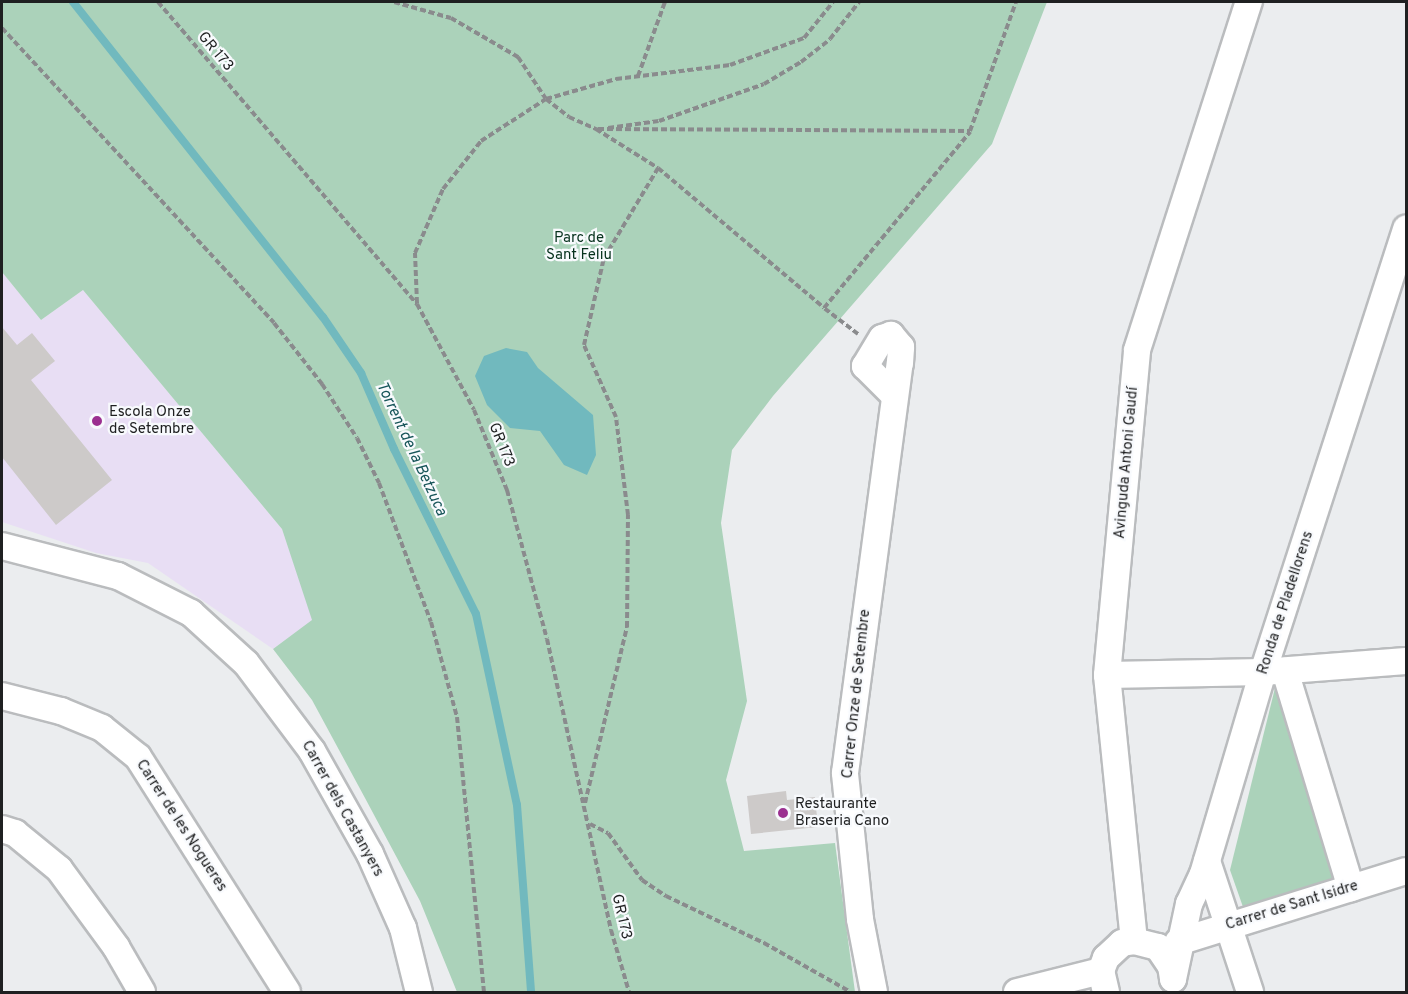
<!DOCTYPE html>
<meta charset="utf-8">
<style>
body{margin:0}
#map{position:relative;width:1408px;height:994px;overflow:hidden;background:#ebedef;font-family:Overpass,sans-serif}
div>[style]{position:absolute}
.education>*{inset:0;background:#e8def4}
.green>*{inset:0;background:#abd2ba}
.water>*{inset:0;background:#71b9be}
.stream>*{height:8px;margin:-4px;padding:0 4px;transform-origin:4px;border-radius:4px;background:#71b9be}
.building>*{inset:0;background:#cdcac9}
.path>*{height:4px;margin-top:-2px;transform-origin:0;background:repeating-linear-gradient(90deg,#8a8b8d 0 6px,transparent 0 9px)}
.roads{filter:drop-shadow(2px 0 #babcbe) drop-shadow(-2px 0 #babcbe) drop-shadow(0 2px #babcbe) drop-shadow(0 -2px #babcbe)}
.street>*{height:26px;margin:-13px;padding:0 13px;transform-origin:13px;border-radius:13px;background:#fff}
.dots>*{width:16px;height:16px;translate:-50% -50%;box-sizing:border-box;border:3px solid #f8fafd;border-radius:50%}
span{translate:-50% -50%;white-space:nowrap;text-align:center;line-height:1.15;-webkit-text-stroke:4.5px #f8fafd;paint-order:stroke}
.street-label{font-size:15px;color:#1f2021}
.park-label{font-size:15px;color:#06321d}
.poi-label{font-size:15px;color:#1f2021}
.left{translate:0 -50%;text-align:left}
.water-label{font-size:16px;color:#175559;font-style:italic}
.frame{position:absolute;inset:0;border:3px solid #1f2021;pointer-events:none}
</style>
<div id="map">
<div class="education">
<i style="clip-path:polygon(2px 272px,41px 320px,83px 290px,282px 529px,313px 620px,273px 649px,148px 563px,96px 553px,2px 522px)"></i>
</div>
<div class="green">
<i style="clip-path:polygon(2px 2px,1047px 2px,992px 144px,773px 396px,732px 450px,721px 523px,747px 701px,726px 780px,744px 851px,835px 843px,855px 992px,457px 992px,420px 901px,365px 798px,312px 700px,273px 649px,312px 620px,282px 529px,83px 290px,41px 320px,2px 272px)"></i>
<i style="clip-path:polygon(1277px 680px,1338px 877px,1243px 907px,1230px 870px)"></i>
</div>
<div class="water">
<i style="clip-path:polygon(506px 348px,527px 352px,538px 368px,593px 415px,596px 455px,587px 475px,564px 465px,540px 431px,510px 428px,487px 405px,475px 376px,484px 356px)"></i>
</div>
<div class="stream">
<i style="left:73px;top:2px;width:402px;rotate:51.6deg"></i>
<i style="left:323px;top:317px;width:68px;rotate:55.8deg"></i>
<i style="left:361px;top:373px;width:83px;rotate:66.5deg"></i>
<i style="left:394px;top:449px;width:184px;rotate:63.6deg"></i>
<i style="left:476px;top:614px;width:195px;rotate:77.9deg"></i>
<i style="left:517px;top:805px;width:188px;rotate:85.7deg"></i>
</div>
<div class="building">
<i style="clip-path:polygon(2px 327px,17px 345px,32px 333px,55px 361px,31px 380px,112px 480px,56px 525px,2px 457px)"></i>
<i style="clip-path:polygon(786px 791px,787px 800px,815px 797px,818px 827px,751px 834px,747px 796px)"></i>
</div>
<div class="path">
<i style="left:158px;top:2px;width:398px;rotate:49.4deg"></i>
<i style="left:417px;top:304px;width:120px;rotate:61.7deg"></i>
<i style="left:474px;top:410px;width:87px;rotate:67.6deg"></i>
<i style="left:507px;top:490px;width:154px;rotate:75deg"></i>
<i style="left:547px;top:639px;width:298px;rotate:77.6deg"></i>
<i style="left:611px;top:930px;width:65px;rotate:73.8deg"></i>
<i style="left:394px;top:2px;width:59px;rotate:15.7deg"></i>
<i style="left:451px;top:18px;width:78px;rotate:30.2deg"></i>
<i style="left:518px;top:57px;width:50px;rotate:56.3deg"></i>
<i style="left:546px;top:99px;width:29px;rotate:38deg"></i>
<i style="left:569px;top:117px;width:30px;rotate:24deg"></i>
<i style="left:596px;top:129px;width:73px;rotate:32.2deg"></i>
<i style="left:658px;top:168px;width:217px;rotate:40.1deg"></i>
<i style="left:2px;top:28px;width:401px;rotate:47.3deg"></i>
<i style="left:274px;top:323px;width:78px;rotate:51.8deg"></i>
<i style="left:322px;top:384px;width:64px;rotate:57.1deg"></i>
<i style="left:357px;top:438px;width:50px;rotate:63.9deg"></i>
<i style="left:379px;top:483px;width:148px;rotate:69.5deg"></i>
<i style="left:431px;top:622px;width:98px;rotate:74.7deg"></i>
<i style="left:457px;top:717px;width:276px;rotate:84.4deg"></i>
<i style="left:638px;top:76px;width:79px;rotate:-70deg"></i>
<i style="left:608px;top:128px;width:51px;rotate:-7.8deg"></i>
<i style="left:659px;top:121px;width:111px;rotate:-19.4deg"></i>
<i style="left:764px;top:84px;width:43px;rotate:-30.7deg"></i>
<i style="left:801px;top:62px;width:37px;rotate:-38deg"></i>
<i style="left:830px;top:39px;width:47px;rotate:-51.9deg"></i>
<i style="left:598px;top:129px;width:372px;rotate:0.3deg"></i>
<i style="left:970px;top:131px;width:137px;rotate:-70.4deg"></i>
<i style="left:417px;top:303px;width:50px;rotate:-92.3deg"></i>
<i style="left:415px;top:253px;width:70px;rotate:-66.4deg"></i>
<i style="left:443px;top:189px;width:61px;rotate:-51.6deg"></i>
<i style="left:481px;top:141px;width:77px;rotate:-32.9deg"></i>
<i style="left:546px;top:99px;width:73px;rotate:-15.9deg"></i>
<i style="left:616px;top:79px;width:115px;rotate:-7deg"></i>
<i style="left:730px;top:65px;width:79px;rotate:-20deg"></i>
<i style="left:804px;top:38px;width:46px;rotate:-51.1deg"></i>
<i style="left:858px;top:334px;width:43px;rotate:-142.6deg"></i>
<i style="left:824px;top:308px;width:229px;rotate:-50.3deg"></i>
<i style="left:585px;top:803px;width:181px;rotate:-76.6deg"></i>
<i style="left:627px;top:627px;width:112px;rotate:-89.5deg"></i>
<i style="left:628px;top:515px;width:99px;rotate:-97deg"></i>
<i style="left:616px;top:417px;width:79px;rotate:-114deg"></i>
<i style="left:584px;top:345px;width:89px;rotate:-77.1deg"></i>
<i style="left:604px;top:258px;width:105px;rotate:-59deg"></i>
<i style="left:590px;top:824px;width:20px;rotate:27deg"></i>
<i style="left:608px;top:833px;width:58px;rotate:54.1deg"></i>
<i style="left:642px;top:880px;width:29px;rotate:34deg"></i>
<i style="left:666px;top:896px;width:109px;rotate:25.6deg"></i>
<i style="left:764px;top:943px;width:98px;rotate:29.5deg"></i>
</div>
<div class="roads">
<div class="street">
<i style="left:2px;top:546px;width:120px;rotate:14.5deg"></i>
<i style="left:118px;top:576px;width:82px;rotate:26.9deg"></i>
<i style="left:191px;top:613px;width:74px;rotate:42.3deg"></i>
<i style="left:246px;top:663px;width:110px;rotate:53.1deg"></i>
<i style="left:312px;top:751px;width:118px;rotate:60.6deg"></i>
<i style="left:370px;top:854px;width:81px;rotate:66deg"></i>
<i style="left:403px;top:928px;width:66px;rotate:76deg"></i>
<i style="left:1285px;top:671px;width:227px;rotate:73.1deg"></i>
<i style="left:1107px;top:675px;width:156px;rotate:-1.1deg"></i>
<i style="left:1263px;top:672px;width:143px;rotate:-4.4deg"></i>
<i style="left:2px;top:696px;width:61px;rotate:14.3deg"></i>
<i style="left:61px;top:711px;width:44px;rotate:22.5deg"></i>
<i style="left:102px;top:728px;width:46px;rotate:38.9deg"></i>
<i style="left:138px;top:757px;width:278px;rotate:57.6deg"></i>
<i style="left:2px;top:829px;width:14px;rotate:17deg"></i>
<i style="left:15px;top:833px;width:57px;rotate:39.3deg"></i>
<i style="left:59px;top:869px;width:97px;rotate:53.8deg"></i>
<i style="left:116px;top:947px;width:52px;rotate:60deg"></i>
<i style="left:1207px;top:861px;width:138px;rotate:71.8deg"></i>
<i style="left:1134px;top:941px;width:267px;rotate:-95.8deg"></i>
<i style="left:1107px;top:675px;width:326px;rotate:-84.7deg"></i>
<i style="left:1137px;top:350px;width:366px;rotate:-72.2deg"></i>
<i style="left:1178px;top:942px;width:239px;rotate:-17.3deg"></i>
<i style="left:1173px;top:979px;width:77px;rotate:-78deg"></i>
<i style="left:1189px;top:904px;width:33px;rotate:-65deg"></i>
<i style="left:1203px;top:874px;width:211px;rotate:-73.5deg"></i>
<i style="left:1263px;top:672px;width:466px;rotate:-72.1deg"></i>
<i style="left:874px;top:992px;width:74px;rotate:-100.9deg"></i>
<i style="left:860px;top:919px;width:147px;rotate:-95.9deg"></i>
<i style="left:845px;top:773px;width:414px;rotate:-82.4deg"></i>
<i style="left:900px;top:363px;width:16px;rotate:-86deg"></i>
<i style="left:901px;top:347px;width:16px;rotate:-130deg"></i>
<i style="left:891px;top:335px;width:9px;rotate:162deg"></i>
<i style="left:882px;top:338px;width:33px;rotate:121deg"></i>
<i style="left:865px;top:366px;width:41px;rotate:45deg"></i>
<i style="left:1017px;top:992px;width:87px;rotate:-14deg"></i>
<i style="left:1106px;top:992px;width:22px;rotate:-103deg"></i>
<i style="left:1101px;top:971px;width:14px;rotate:-69deg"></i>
<i style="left:1106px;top:958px;width:22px;rotate:-43deg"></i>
<i style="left:1122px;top:943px;width:12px;rotate:-9deg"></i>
<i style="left:1134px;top:941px;width:25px;rotate:14deg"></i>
<i style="left:1158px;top:947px;width:23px;rotate:56deg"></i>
<i style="left:1171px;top:966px;width:13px;rotate:81deg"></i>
</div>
</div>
<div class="dots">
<i style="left:97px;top:421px;background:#9b2f90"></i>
<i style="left:783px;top:813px;background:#9b2f90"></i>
</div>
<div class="street-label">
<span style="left:215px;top:52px;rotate:50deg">GR 173</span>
<span style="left:501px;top:445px;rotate:68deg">GR 173</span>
<span style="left:1127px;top:463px;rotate:-85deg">Avinguda Antoni Gaudí</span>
<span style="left:1286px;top:603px;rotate:-72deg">Ronda de Pladellorens</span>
<span style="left:857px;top:694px;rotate:-84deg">Carrer Onze de Setembre</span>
<span style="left:342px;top:809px;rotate:61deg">Carrer dels Castanyers</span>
<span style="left:181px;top:826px;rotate:57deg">Carrer de les Nogueres</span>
<span style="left:1292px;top:906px;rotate:-17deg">Carrer de Sant Isidre</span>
<span style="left:621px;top:917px;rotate:77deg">GR 173</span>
</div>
<div class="park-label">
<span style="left:579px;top:247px">Parc de<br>Sant Feliu</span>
</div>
<div class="poi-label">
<span class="left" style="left:109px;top:421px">Escola Onze<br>de Setembre</span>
<span class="left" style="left:795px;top:813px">Restaurante<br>Braseria Cano</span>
</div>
<div class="water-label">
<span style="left:411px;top:449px;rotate:65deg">Torrent de la Betzuca</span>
</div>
<div class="frame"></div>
</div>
